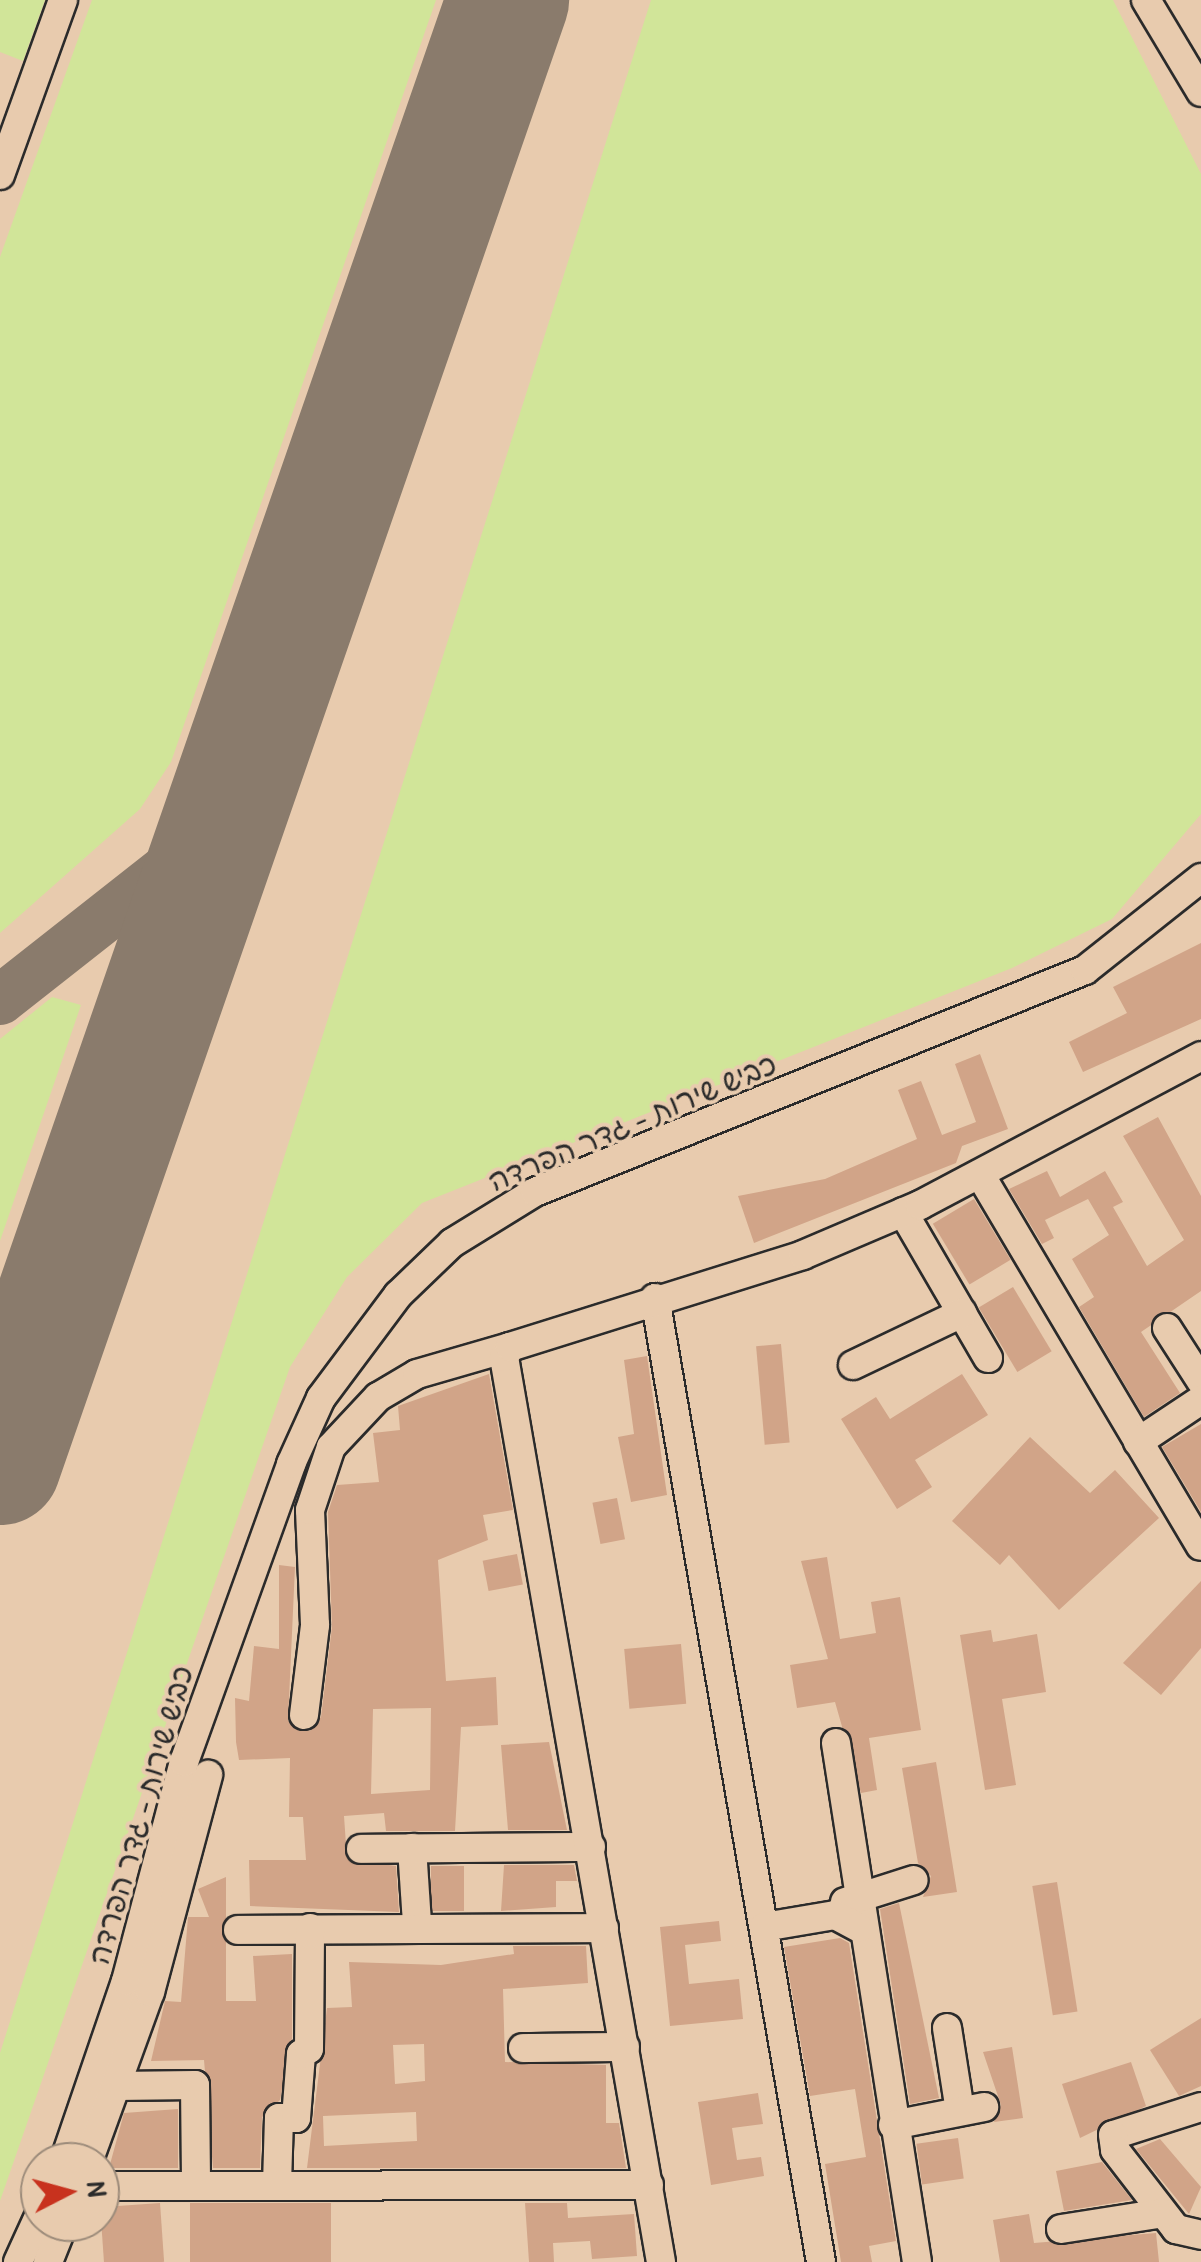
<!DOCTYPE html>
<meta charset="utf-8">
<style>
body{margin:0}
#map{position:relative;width:1201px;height:2262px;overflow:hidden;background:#e8cbae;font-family:"Patrick Hand","Playpen Sans Hebrew",sans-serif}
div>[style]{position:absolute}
.green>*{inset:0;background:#d1e599}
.taxiway>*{height:50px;margin:-25px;padding:0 25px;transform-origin:25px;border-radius:25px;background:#8a7b6c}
.runway>*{height:122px;margin:-61px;padding:0 61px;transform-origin:61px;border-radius:61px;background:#8a7b6c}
.building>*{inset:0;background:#d1a488;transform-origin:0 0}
.roads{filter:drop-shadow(2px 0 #2b2b2b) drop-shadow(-2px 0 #2b2b2b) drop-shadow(0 2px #2b2b2b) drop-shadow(0 -2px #2b2b2b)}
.minor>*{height:28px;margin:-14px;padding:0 14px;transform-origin:14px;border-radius:14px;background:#e8cbae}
span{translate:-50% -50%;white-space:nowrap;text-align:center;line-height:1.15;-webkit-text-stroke:8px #e8cbae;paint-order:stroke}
.street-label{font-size:30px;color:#2b2b2b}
.north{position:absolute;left:20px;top:2142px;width:100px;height:100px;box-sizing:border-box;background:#e8cbae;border:2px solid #9c8b7a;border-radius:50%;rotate:84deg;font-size:28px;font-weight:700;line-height:40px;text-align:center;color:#2b2b2b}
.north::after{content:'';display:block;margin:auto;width:35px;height:45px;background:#c8321e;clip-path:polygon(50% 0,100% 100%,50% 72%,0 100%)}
</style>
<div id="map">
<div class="green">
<i style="clip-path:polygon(0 0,45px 0,23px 61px,0 52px)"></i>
<i style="clip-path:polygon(92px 0,436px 0,171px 762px,140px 809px,0 933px,0 257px)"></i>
<i style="clip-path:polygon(651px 0,1113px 0,1201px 174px,1201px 814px,1112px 919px,1012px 968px,422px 1203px,347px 1277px,290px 1367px,0 2201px,0 2053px)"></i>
<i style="clip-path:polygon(52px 997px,81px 1005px,0 1241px,0 1039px)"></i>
</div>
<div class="taxiway">
<i style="left:0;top:1000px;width:276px;rotate:-38.2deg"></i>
</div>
<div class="runway">
<i style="left:0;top:1464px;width:1550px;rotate:-70.86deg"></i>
</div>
<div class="building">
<i style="clip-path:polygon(1201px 943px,1201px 1019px,1083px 1072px,1069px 1042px,1127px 1013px,1113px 987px)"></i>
<i style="clip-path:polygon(980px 1054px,1008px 1129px,962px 1146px,956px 1163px,754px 1243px,738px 1196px,825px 1179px,917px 1139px,898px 1090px,921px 1081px,942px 1135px,976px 1122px,955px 1064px)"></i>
<i style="clip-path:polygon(1158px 1117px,1201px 1196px,1201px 1291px,1141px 1332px,1180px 1393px,1144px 1417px,1079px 1307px,1094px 1297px,1072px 1259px,1109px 1235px,1088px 1199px,1045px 1220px,1054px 1238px,1042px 1244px,1009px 1189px,1047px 1171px,1060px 1197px,1105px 1171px,1123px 1202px,1113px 1207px,1147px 1266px,1184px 1240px,1123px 1136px)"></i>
<i style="left:974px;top:1199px;width:71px;height:48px;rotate:59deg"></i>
<i style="left:1013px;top:1287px;width:75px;height:40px;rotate:59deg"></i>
<i style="left:781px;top:1344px;width:99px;height:25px;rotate:85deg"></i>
<i style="clip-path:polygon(647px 1356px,667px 1495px,631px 1502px,618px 1437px,634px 1434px,624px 1360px)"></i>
<i style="clip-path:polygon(evenodd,489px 1374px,513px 1510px,483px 1515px,488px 1540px,438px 1560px,446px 1681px,496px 1677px,498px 1725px,461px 1727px,455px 1831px,386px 1831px,384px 1813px,344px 1816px,347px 1859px,396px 1866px,399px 1912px,250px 1906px,249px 1860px,306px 1860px,303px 1817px,289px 1817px,290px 1758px,239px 1760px,236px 1742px,235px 1698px,249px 1701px,254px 1646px,279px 1649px,279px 1565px,295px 1567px,288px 1721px,310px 1731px,321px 1717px,332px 1627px,328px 1512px,337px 1485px,379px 1482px,373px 1433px,400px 1430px,398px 1406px,489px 1374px,431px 1708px,430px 1790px,371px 1794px,373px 1709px,431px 1708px)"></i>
<i style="clip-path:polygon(962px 1374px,988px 1415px,915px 1460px,932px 1487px,897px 1509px,841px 1419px,876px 1397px,890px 1419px)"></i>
<i style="clip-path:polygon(1201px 1424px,1201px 1512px,1162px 1447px)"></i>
<i style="clip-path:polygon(1030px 1437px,1090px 1493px,1115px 1470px,1159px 1518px,1059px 1610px,1009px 1555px,1000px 1565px,952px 1521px)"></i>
<i style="left:617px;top:1498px;width:42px;height:25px;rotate:79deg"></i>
<i style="left:517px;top:1554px;width:31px;height:35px;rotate:79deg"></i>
<i style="clip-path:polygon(827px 1557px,840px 1639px,876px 1633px,871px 1602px,900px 1597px,921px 1730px,869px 1738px,877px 1790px,861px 1793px,835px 1702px,797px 1708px,790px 1665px,828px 1659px,801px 1561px)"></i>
<i style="clip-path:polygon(1201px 1581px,1201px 1648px,1161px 1695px,1123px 1663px)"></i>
<i style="clip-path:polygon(991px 1630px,993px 1642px,1037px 1634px,1046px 1692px,1002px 1699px,1016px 1785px,985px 1790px,960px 1635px)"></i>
<i style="left:681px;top:1644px;width:60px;height:57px;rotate:85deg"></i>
<i style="clip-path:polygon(549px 1742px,567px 1830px,508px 1830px,501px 1745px)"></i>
<i style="clip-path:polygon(936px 1762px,957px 1892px,923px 1897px,931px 1876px,918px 1863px,902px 1768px)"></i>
<i style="clip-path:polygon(504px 1865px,574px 1865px,577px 1881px,556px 1881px,556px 1907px,501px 1911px)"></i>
<i style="left:431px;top:1866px;width:33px;height:45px"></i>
<i style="clip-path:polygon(226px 1877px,226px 2001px,256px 2001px,253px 1956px,292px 1954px,292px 2039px,280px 2100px,262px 2117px,260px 2168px,213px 2168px,204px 2060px,151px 2061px,165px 2001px,181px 2002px,188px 1917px,209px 1917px,198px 1889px)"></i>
<i style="left:1057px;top:1882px;width:131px;height:25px;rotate:81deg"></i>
<i style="clip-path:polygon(899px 1903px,939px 2098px,910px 2104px,880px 1909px)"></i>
<i style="clip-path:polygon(719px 1921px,721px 1941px,685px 1945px,689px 1984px,739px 1979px,743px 2019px,670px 2026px,660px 1927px)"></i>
<i style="clip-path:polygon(840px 1938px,849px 1943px,896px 2241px,869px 2246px,872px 2262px,841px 2262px,825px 2164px,866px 2157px,855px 2089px,810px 2096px,784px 1947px)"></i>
<i style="clip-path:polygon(evenodd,513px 1946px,586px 1946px,588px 1983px,503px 1989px,505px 2062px,606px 2065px,606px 2123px,619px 2123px,626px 2168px,307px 2168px,327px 2008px,352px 2007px,349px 1962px,441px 1965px,514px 1954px,513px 1946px,424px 2044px,425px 2081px,395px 2084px,393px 2045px,424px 2044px,513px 1946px,416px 2112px,417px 2141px,324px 2146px,323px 2116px,416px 2112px)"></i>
<i style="clip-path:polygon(1201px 2018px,1201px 2086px,1179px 2096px,1150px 2050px)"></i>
<i style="clip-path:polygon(1012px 2047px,1023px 2118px,994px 2122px,1001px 2105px,983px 2052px)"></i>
<i style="clip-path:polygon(1131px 2062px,1146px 2106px,1080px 2138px,1062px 2084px)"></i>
<i style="clip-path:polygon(758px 2093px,763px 2124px,732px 2128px,737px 2160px,761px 2157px,764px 2176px,711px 2185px,698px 2102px)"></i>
<i style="clip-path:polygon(178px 2109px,178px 2168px,109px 2168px,124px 2113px)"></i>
<i style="left:958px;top:2138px;width:41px;height:42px;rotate:82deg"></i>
<i style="clip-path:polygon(1160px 2139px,1201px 2187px,1189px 2214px,1136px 2149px)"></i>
<i style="clip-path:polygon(1102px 2162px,1132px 2200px,1064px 2211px,1056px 2171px)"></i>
<i style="left:160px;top:2203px;width:59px;height:60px;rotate:86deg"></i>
<i style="left:190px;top:2203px;width:141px;height:59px"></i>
<i style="clip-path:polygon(525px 2203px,567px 2203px,568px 2218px,634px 2214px,637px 2256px,592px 2259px,590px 2241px,553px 2243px,554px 2262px,529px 2262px)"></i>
<i style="clip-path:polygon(1029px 2214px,1034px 2243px,1156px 2233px,1159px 2262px,1000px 2262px,993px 2220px)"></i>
</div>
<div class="roads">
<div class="minor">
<i style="left:1146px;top:0;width:107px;rotate:59.1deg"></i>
<i style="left:0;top:175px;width:186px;rotate:-70.2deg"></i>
<i style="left:981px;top:1176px;width:430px;rotate:59.3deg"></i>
<i style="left:903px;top:1212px;width:169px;rotate:59.8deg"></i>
<i style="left:655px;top:1298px;width:978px;rotate:80.23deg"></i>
<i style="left:1167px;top:1328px;width:63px;rotate:57.3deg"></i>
<i style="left:853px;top:1365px;width:121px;rotate:-25.5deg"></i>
<i style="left:1138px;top:1442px;width:76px;rotate:-33.7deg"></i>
<i style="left:304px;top:1715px;width:91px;rotate:-83deg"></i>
<i style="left:315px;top:1625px;width:115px;rotate:-92.5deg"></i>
<i style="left:310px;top:1510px;width:66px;rotate:-71.6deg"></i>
<i style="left:331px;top:1447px;width:69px;rotate:-46.8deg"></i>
<i style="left:378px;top:1397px;width:45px;rotate:-30.5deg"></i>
<i style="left:417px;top:1374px;width:97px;rotate:-16.2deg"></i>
<i style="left:836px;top:1743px;width:525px;rotate:81.13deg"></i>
<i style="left:412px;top:1848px;width:76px;rotate:86.2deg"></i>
<i style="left:361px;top:1849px;width:230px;rotate:-0.5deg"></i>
<i style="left:845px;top:1902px;width:72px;rotate:-17.7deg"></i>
<i style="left:764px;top:1927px;width:72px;rotate:-9.6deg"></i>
<i style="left:835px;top:1915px;width:27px;rotate:28deg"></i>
<i style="left:238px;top:1930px;width:366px;rotate:-0.3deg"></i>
<i style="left:947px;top:2028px;width:84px;rotate:81.1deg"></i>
<i style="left:523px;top:2048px;width:102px;rotate:-0.6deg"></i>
<i style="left:116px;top:2086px;width:79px;rotate:-0.7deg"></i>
<i style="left:195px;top:2085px;width:100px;rotate:89.4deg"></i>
<i style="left:1201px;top:2107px;width:92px;rotate:162.3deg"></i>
<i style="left:1113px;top:2135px;width:15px;rotate:82deg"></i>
<i style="left:1115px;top:2150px;width:100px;rotate:52.3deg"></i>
<i style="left:1176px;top:2229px;width:26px;rotate:13deg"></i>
<i style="left:893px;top:2125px;width:93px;rotate:-11.2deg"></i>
<i style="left:64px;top:2162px;width:191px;rotate:-71.1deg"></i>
<i style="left:126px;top:1981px;width:227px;rotate:-75.2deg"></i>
<i style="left:184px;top:1762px;width:317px;rotate:-70.2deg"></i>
<i style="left:291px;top:1464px;width:72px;rotate:-65.6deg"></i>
<i style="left:321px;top:1398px;width:129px;rotate:-53.2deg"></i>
<i style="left:398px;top:1295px;width:75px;rotate:-43.9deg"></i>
<i style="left:452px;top:1243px;width:97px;rotate:-31.6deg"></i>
<i style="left:535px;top:1192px;width:593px;rotate:-21.98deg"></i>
<i style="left:1085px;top:970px;width:148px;rotate:-38.4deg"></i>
<i style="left:88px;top:2162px;width:181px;rotate:-70deg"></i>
<i style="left:150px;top:1992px;width:225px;rotate:-75deg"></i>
<i style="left:277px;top:2185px;width:67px;rotate:-88.3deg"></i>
<i style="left:279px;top:2118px;width:17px"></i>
<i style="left:296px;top:2118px;width:64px;rotate:-85.5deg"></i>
<i style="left:301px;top:2054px;width:9px;rotate:-32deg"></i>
<i style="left:309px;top:2049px;width:121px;rotate:-89.5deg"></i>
<i style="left:100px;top:2186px;width:549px;rotate:-0.1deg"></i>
<i style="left:1061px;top:2229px;width:103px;rotate:-8.9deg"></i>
<i style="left:18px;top:2262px;width:53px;rotate:-65.4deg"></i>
<i style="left:48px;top:2262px;width:43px;rotate:-68.2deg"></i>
<i style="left:661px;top:2262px;width:919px;rotate:-99.84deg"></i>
<i style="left:504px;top:1357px;width:12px;rotate:-59deg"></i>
<i style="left:510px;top:1347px;width:307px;rotate:-17.4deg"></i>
<i style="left:803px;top:1255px;width:127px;rotate:-23.1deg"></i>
<i style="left:920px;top:1205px;width:318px;rotate:-27.9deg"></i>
</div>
</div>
<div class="street-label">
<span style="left:632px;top:1122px;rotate:-23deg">כביש שירות - גדר הפרדה</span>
<span style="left:140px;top:1815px;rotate:-74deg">כביש שירות - גדר הפרדה</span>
</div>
<div class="north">N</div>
</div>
